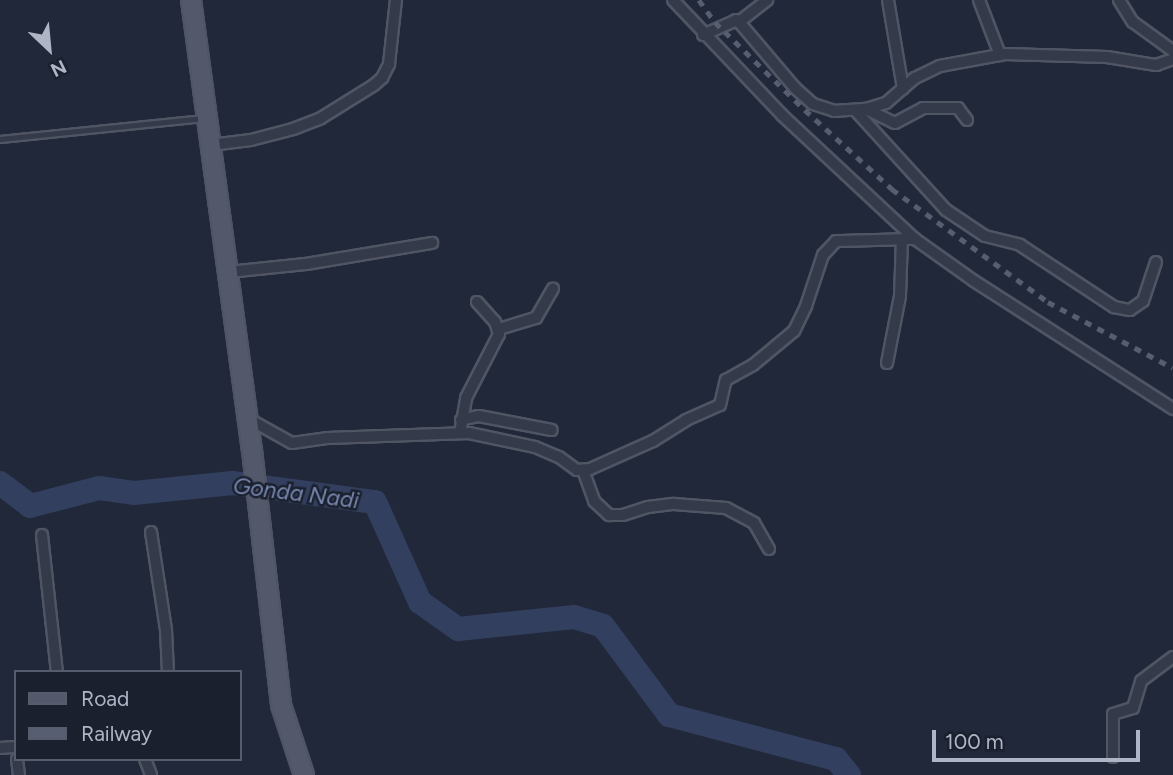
<!DOCTYPE html>
<style>
body{margin:0}
#map{position:relative;width:1173px;height:775px;overflow:hidden;background:#212839;font-family:Figtree,sans-serif}
div>[style]{position:absolute}
.river>*{height:24px;margin:-12px;padding:0 12px;transform-origin:12px;border-radius:12px;background:#333f5f}
.roads{filter:drop-shadow(2px 0 #505564) drop-shadow(-2px 0 #505564) drop-shadow(0 2px #505564) drop-shadow(0 -2px #505564)}
.lane>*{height:5px;margin:-2.5px;padding:0 2.5px;transform-origin:2.5px;border-radius:2.5px;background:#353a4a}
.street>*{height:10px;margin:-5px;padding:0 5px;transform-origin:5px;border-radius:5px;background:#353a4a}
.primary>*{height:18px;margin:-9px;padding:0 9px;transform-origin:9px;border-radius:9px;background:#53596a}
.rail>*{height:4.5px;margin-top:-2.25px;transform-origin:0;background:repeating-linear-gradient(90deg,#575e71 0 7px,transparent 0 14px)}
span{translate:-50% -50%;white-space:nowrap;text-align:center;line-height:1.15;-webkit-text-stroke:5px #1a202e;paint-order:stroke}
.water-label{font-size:23px;color:#7786ae;font-style:italic}
.legend{position:absolute;left:14px;top:670px;width:228px;height:91px;box-sizing:border-box;background:#1a202e;border:2px solid #565c6b;margin:0;padding:9px 12px;list-style:none;font-size:21px;color:#b0b5c6}
.legend li{display:flex;align-items:center;gap:14px;height:35px}
.legend b{width:35px;border:2px solid #565c6b}
.north{position:absolute;left:14px;top:14px;width:70px;height:70px;-webkit-text-stroke:5px #1a202e;paint-order:stroke;rotate:154deg;font-size:19px;font-weight:700;line-height:28px;text-align:center;color:#b0b5c6}
.north::after{content:'';display:block;margin:auto;width:24px;height:32px;background:#b0b5c6;clip-path:polygon(50% 0,100% 100%,50% 72%,0 100%)}
.scale{position:absolute;left:932px;top:730px;width:208px;height:32px;box-sizing:border-box;border:4px solid #b0b5c6;border-top:0;padding-left:9px;font-size:21px;line-height:24px;white-space:nowrap;color:#b0b5c6;-webkit-text-stroke:5px #1a202e;paint-order:stroke}
</style>
<div id="map">
<div class="river">
<i style="left:0;top:483px;width:38px;rotate:37deg"></i>
<i style="left:30px;top:506px;width:71px;rotate:-14.6deg"></i>
<i style="left:99px;top:488px;width:35px;rotate:8deg"></i>
<i style="left:134px;top:493px;width:99px;rotate:-5.8deg"></i>
<i style="left:232px;top:483px;width:144px;rotate:7.6deg"></i>
<i style="left:375px;top:502px;width:110px;rotate:65.8deg"></i>
<i style="left:420px;top:602px;width:47px;rotate:35.4deg"></i>
<i style="left:458px;top:629px;width:117px;rotate:-5.9deg"></i>
<i style="left:574px;top:617px;width:30px;rotate:17deg"></i>
<i style="left:603px;top:626px;width:111px;rotate:53.4deg"></i>
<i style="left:669px;top:715px;width:173px;rotate:14.8deg"></i>
<i style="left:836px;top:759px;width:21px;rotate:51deg"></i>
</div>
<div class="roads">
<div class="lane">
<i style="left:0;top:139px;width:205px;rotate:-5.9deg"></i>
</div>
<div class="street">
<i style="left:673px;top:0;width:158px;rotate:46.5deg"></i>
<i style="left:782px;top:115px;width:182px;rotate:43deg"></i>
<i style="left:915px;top:239px;width:72px;rotate:35.4deg"></i>
<i style="left:974px;top:281px;width:237px;rotate:32.7deg"></i>
<i style="left:888px;top:0;width:90px;rotate:80.4deg"></i>
<i style="left:979px;top:0;width:59px;rotate:69.1deg"></i>
<i style="left:1119px;top:0;width:26px;rotate:58deg"></i>
<i style="left:1133px;top:22px;width:49px;rotate:35.9deg"></i>
<i style="left:739px;top:22px;width:36px;rotate:-38deg"></i>
<i style="left:703px;top:35px;width:36px;rotate:-24deg"></i>
<i style="left:736px;top:20px;width:4px;rotate:34deg"></i>
<i style="left:739px;top:22px;width:87px;rotate:49.7deg"></i>
<i style="left:795px;top:88px;width:24px;rotate:42deg"></i>
<i style="left:813px;top:104px;width:22px;rotate:18deg"></i>
<i style="left:834px;top:111px;width:32px;rotate:-4deg"></i>
<i style="left:866px;top:109px;width:21px;rotate:-17deg"></i>
<i style="left:886px;top:103px;width:38px;rotate:-41deg"></i>
<i style="left:915px;top:78px;width:28px;rotate:-26deg"></i>
<i style="left:940px;top:66px;width:66px;rotate:-10.5deg"></i>
<i style="left:1005px;top:54px;width:102px;rotate:1.7deg"></i>
<i style="left:1107px;top:57px;width:50px;rotate:9.3deg"></i>
<i style="left:1156px;top:65px;width:18px;rotate:-19deg"></i>
<i style="left:866px;top:109px;width:32px;rotate:26deg"></i>
<i style="left:895px;top:123px;width:32px;rotate:-28deg"></i>
<i style="left:923px;top:108px;width:35px"></i>
<i style="left:958px;top:108px;width:15px;rotate:53deg"></i>
<i style="left:855px;top:110px;width:135px;rotate:47.7deg"></i>
<i style="left:946px;top:210px;width:47px;rotate:33.7deg"></i>
<i style="left:985px;top:236px;width:36px;rotate:14deg"></i>
<i style="left:1020px;top:245px;width:113px;rotate:33.4deg"></i>
<i style="left:1114px;top:307px;width:16px;rotate:11deg"></i>
<i style="left:1130px;top:310px;width:16px;rotate:-35deg"></i>
<i style="left:1143px;top:301px;width:41px;rotate:-71.6deg"></i>
<i style="left:211px;top:145px;width:40px;rotate:-7.1deg"></i>
<i style="left:251px;top:140px;width:43px;rotate:-14.7deg"></i>
<i style="left:293px;top:129px;width:30px;rotate:-21deg"></i>
<i style="left:321px;top:118px;width:62px;rotate:-31.9deg"></i>
<i style="left:374px;top:85px;width:11px;rotate:-41deg"></i>
<i style="left:382px;top:78px;width:16px;rotate:-63deg"></i>
<i style="left:389px;top:64px;width:64px;rotate:-83.8deg"></i>
<i style="left:228px;top:272px;width:78px;rotate:-5.9deg"></i>
<i style="left:306px;top:264px;width:128px;rotate:-9.5deg"></i>
<i style="left:499px;top:329px;width:39px;rotate:-17deg"></i>
<i style="left:536px;top:318px;width:34px;rotate:-60deg"></i>
<i style="left:887px;top:363px;width:68px;rotate:-79deg"></i>
<i style="left:900px;top:296px;width:57px;rotate:-88deg"></i>
<i style="left:247px;top:418px;width:51px;rotate:29.1deg"></i>
<i style="left:292px;top:443px;width:35px;rotate:-8deg"></i>
<i style="left:327px;top:438px;width:142px;rotate:-2deg"></i>
<i style="left:469px;top:433px;width:67px;rotate:12deg"></i>
<i style="left:535px;top:447px;width:26px;rotate:23deg"></i>
<i style="left:559px;top:457px;width:22px;rotate:36deg"></i>
<i style="left:577px;top:470px;width:13px;rotate:-4deg"></i>
<i style="left:590px;top:469px;width:69px;rotate:-24deg"></i>
<i style="left:653px;top:441px;width:39px;rotate:-32deg"></i>
<i style="left:686px;top:420px;width:37px;rotate:-24deg"></i>
<i style="left:720px;top:405px;width:26px;rotate:-77deg"></i>
<i style="left:726px;top:380px;width:31px;rotate:-29deg"></i>
<i style="left:753px;top:365px;width:53px;rotate:-39.7deg"></i>
<i style="left:794px;top:331px;width:28px;rotate:-64deg"></i>
<i style="left:806px;top:306px;width:54px;rotate:-71.6deg"></i>
<i style="left:823px;top:255px;width:19px;rotate:-47deg"></i>
<i style="left:836px;top:241px;width:79px;rotate:-1.5deg"></i>
<i style="left:461px;top:420px;width:18px;rotate:-13deg"></i>
<i style="left:479px;top:416px;width:74px;rotate:10.9deg"></i>
<i style="left:460px;top:433px;width:36px;rotate:-80deg"></i>
<i style="left:466px;top:398px;width:72px;rotate:-62.7deg"></i>
<i style="left:499px;top:334px;width:13px;rotate:-108deg"></i>
<i style="left:495px;top:322px;width:27px;rotate:-132deg"></i>
<i style="left:583px;top:470px;width:33px;rotate:70deg"></i>
<i style="left:594px;top:501px;width:21px;rotate:43deg"></i>
<i style="left:609px;top:515px;width:14px"></i>
<i style="left:623px;top:515px;width:26px;rotate:-18deg"></i>
<i style="left:648px;top:507px;width:26px;rotate:-7deg"></i>
<i style="left:674px;top:504px;width:52px;rotate:4.4deg"></i>
<i style="left:726px;top:508px;width:32px;rotate:28deg"></i>
<i style="left:754px;top:523px;width:30px;rotate:60deg"></i>
<i style="left:151px;top:532px;width:99px;rotate:81.3deg"></i>
<i style="left:166px;top:630px;width:42px;rotate:87.3deg"></i>
<i style="left:42px;top:535px;width:138px;rotate:83.8deg"></i>
<i style="left:0;top:748px;width:16px;rotate:-4deg"></i>
<i style="left:1113px;top:757px;width:43px;rotate:-90deg"></i>
<i style="left:1113px;top:714px;width:21px;rotate:-17deg"></i>
<i style="left:1133px;top:708px;width:28px;rotate:-73deg"></i>
<i style="left:1141px;top:681px;width:40px;rotate:-37deg"></i>
<i style="left:17px;top:759px;width:16px;rotate:83deg"></i>
<i style="left:145px;top:759px;width:17px;rotate:69deg"></i>
</div>
<div class="primary">
<i style="left:191px;top:0;width:454px;rotate:82.3deg"></i>
<i style="left:252px;top:450px;width:257px;rotate:83.5deg"></i>
<i style="left:281px;top:705px;width:74px;rotate:71.8deg"></i>
</div>
</div>
<div class="rail">
<i style="left:699px;top:0;width:27px;rotate:54deg"></i>
<i style="left:715px;top:22px;width:126px;rotate:44.4deg"></i>
<i style="left:805px;top:110px;width:118px;rotate:42.2deg"></i>
<i style="left:892px;top:189px;width:193px;rotate:35.9deg"></i>
<i style="left:1048px;top:302px;width:141px;rotate:27.8deg"></i>
</div>
<div class="water-label">
<span style="left:296px;top:493px;rotate:7deg">Gonda Nadi</span>
</div>
<ul class="legend">
<li><b style="height:9px;background:#53596a"></b>Road</li>
<li><b style="height:9px;background:#575e71"></b>Railway</li>
</ul>
<div class="north">N</div>
<div class="scale">100 m</div>
</div>
